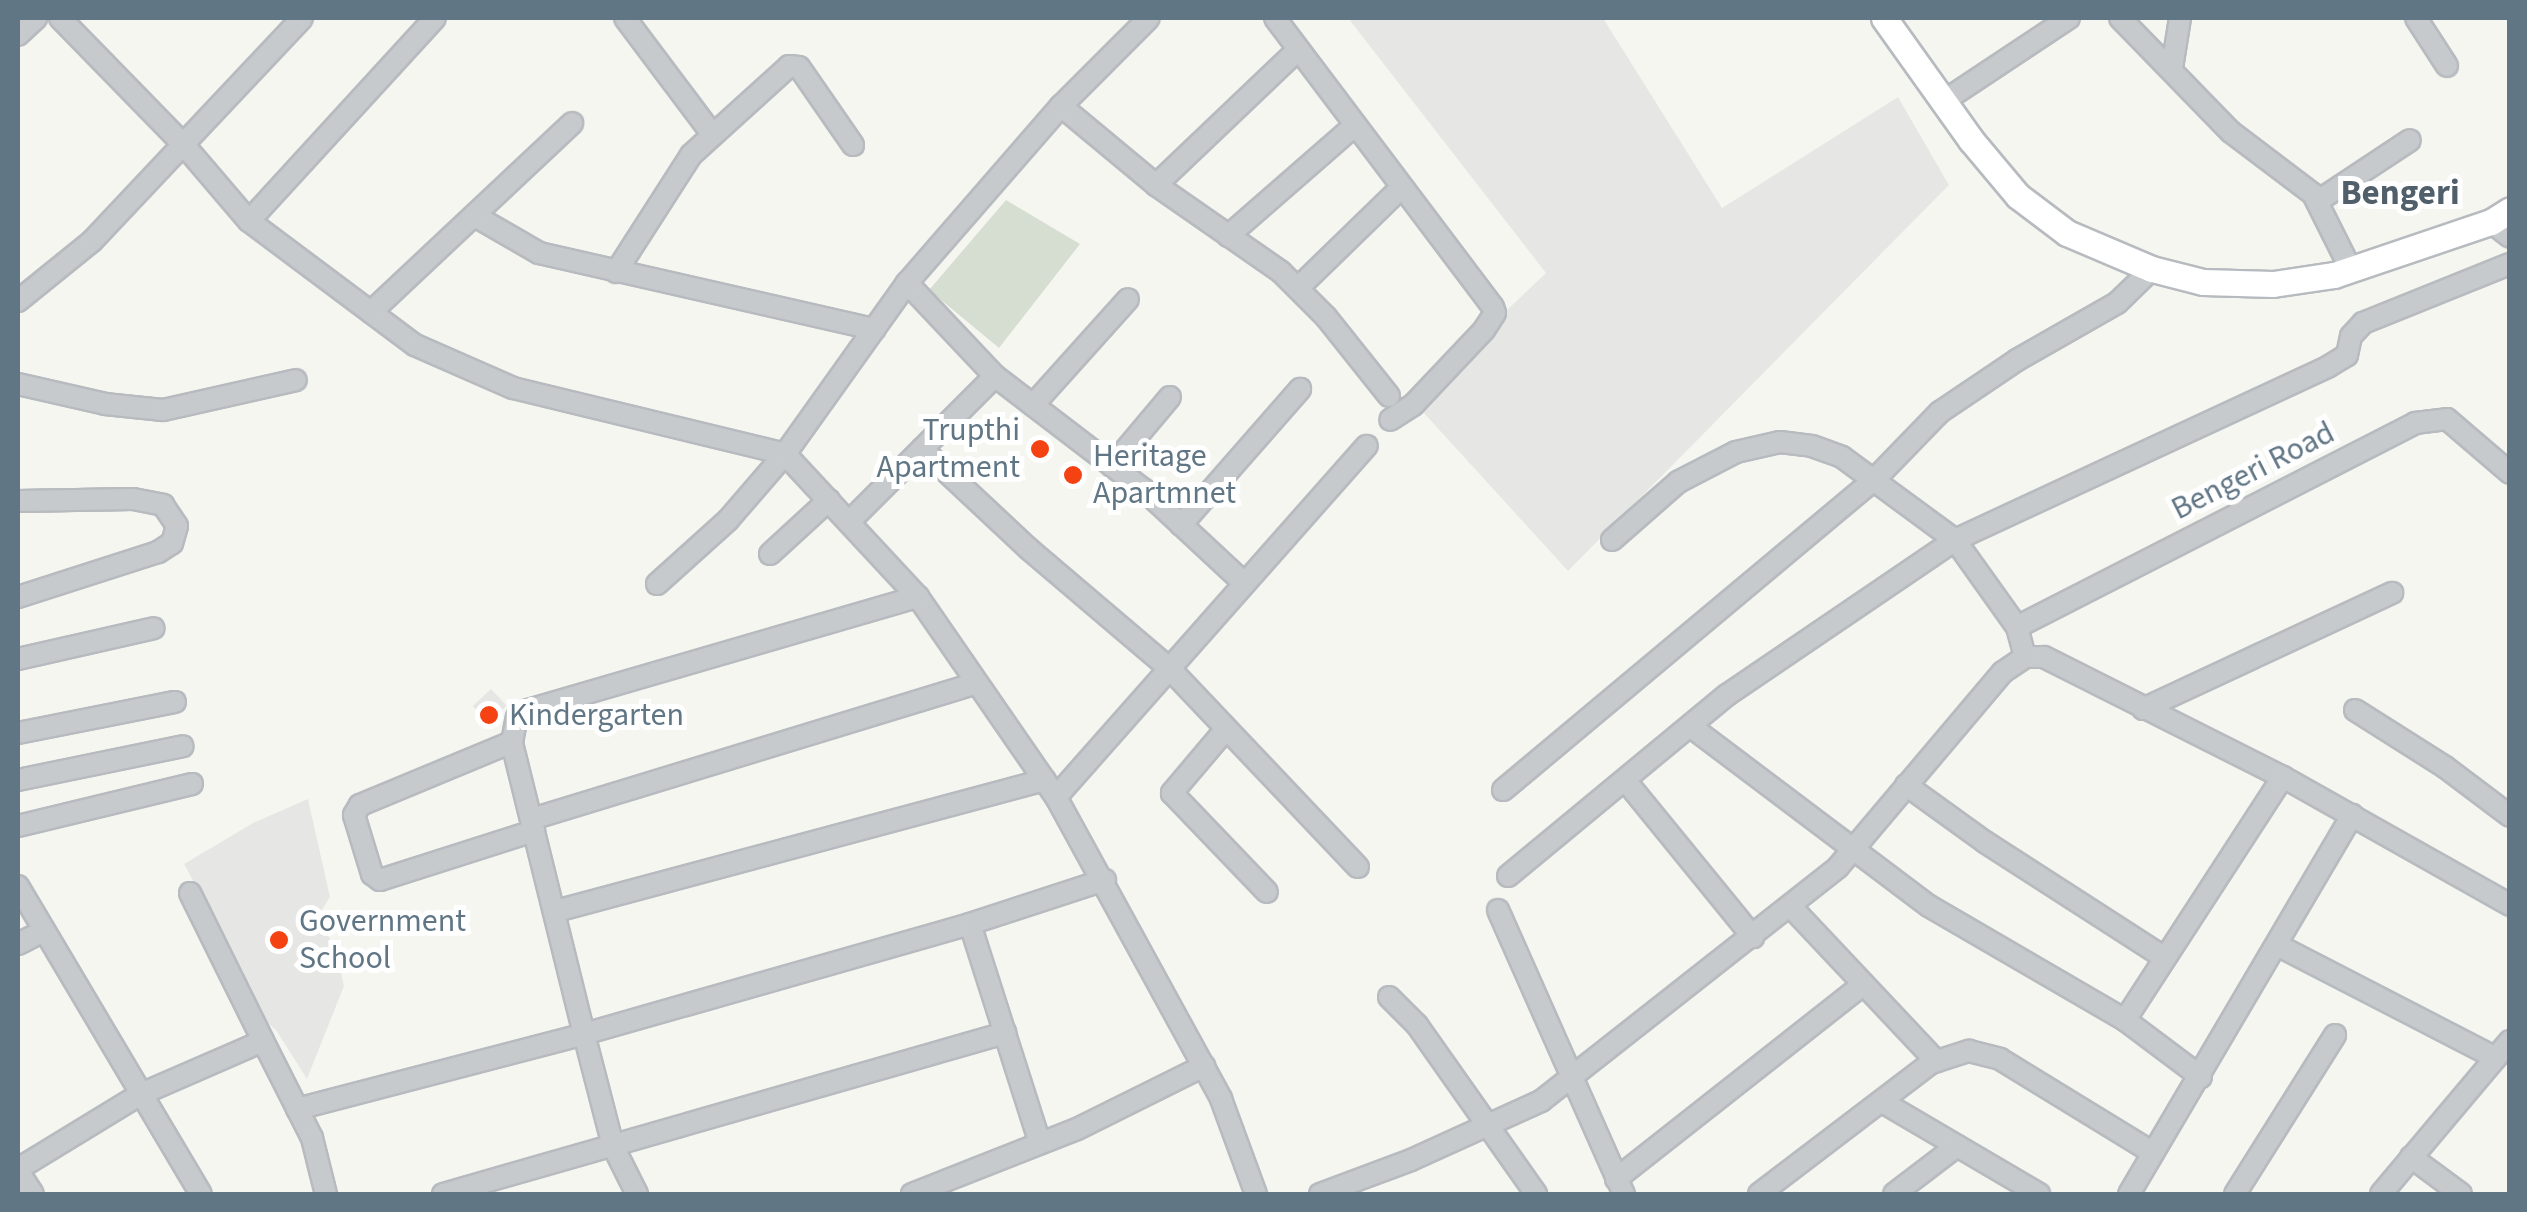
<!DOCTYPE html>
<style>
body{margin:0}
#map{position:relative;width:2527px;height:1212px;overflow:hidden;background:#f6f6f1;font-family:"Source Sans 3",sans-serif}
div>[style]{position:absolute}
.built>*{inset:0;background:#e6e7e5;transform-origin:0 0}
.green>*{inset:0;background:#d6ded2}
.roads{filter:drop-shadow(2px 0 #b7bbbf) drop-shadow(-2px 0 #b7bbbf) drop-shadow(0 2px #b7bbbf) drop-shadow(0 -2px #b7bbbf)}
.minor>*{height:20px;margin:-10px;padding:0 10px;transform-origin:10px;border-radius:10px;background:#c7cacd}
.major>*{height:25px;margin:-12.5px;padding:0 12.5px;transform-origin:12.5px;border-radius:12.5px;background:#fff}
.dots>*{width:28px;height:28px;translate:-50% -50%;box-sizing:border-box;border:5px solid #fff;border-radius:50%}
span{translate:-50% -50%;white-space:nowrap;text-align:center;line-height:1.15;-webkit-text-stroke:10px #fff;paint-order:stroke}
.poi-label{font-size:32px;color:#617685}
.right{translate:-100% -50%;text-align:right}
.left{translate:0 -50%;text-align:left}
.street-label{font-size:32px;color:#617685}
.neighbourhood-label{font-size:35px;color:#505f6a;font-weight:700}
.frame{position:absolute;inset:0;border:20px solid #617685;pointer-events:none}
</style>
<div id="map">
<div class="built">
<i style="clip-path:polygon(1348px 18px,1603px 18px,1722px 208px,1898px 97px,1949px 185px,1568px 571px,1412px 400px,1546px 273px)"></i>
<i style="left:491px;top:689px;width:23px;height:25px;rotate:47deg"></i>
<i style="clip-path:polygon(308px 799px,330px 897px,318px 916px,336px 951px,344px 986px,307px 1079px,276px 1030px,241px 1001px,244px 973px,184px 864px,253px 823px)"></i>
</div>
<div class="green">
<i style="clip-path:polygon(1006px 200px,1080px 244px,999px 348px,929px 290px)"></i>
</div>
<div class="roads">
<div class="minor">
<i style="left:60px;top:18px;width:177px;rotate:45.7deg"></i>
<i style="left:184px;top:145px;width:100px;rotate:49.5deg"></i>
<i style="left:249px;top:221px;width:207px;rotate:36.8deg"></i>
<i style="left:415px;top:345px;width:107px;rotate:23.7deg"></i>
<i style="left:513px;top:388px;width:280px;rotate:13.6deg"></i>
<i style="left:785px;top:454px;width:195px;rotate:47.1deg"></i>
<i style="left:918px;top:597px;width:243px;rotate:55.4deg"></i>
<i style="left:1056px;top:797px;width:344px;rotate:61.3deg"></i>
<i style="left:1221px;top:1099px;width:101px;rotate:69.8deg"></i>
<i style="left:625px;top:18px;width:145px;rotate:53.1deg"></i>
<i style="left:1275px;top:18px;width:362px;rotate:53deg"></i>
<i style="left:1493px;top:307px;width:6px;rotate:72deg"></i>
<i style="left:1495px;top:313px;width:20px;rotate:123deg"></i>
<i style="left:1484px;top:330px;width:103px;rotate:133.4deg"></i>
<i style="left:1413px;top:405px;width:27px;rotate:147deg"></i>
<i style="left:2120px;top:18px;width:159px;rotate:45.8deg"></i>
<i style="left:2231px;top:132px;width:103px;rotate:37.1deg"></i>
<i style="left:2313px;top:194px;width:85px;rotate:63.4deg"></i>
<i style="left:2416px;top:18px;width:57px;rotate:57.1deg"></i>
<i style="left:18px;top:35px;width:25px;rotate:-43deg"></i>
<i style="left:2172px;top:68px;width:51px;rotate:-80.9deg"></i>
<i style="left:1944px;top:101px;width:150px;rotate:-33.6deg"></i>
<i style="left:1061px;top:106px;width:124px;rotate:39.7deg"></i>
<i style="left:1156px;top:185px;width:152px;rotate:34.8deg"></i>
<i style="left:1281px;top:272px;width:64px;rotate:45deg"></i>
<i style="left:1326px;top:317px;width:101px;rotate:51.4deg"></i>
<i style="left:1156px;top:185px;width:196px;rotate:-43.6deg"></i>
<i style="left:2318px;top:201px;width:110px;rotate:-33.5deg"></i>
<i style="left:475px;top:216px;width:74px;rotate:30deg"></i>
<i style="left:539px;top:253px;width:344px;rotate:12.8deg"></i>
<i style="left:249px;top:221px;width:275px;rotate:-47.5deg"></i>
<i style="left:2491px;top:222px;width:24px;rotate:38deg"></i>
<i style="left:1228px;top:236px;width:167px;rotate:-41.1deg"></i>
<i style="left:616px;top:272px;width:139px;rotate:-57.3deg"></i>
<i style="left:691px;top:155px;width:132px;rotate:-42.2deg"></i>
<i style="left:789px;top:66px;width:10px;rotate:6deg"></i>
<i style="left:799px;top:67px;width:95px;rotate:55.3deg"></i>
<i style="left:907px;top:283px;width:128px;rotate:46.6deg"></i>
<i style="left:995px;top:376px;width:188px;rotate:37.4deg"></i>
<i style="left:1144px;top:490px;width:137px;rotate:42.9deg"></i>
<i style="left:1298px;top:288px;width:144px;rotate:-44.2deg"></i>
<i style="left:18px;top:301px;width:95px;rotate:-39deg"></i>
<i style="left:92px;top:241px;width:306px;rotate:-46.7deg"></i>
<i style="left:371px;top:312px;width:276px;rotate:-43.2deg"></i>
<i style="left:18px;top:384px;width:89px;rotate:12.9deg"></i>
<i style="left:105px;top:404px;width:58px;rotate:5.9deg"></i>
<i style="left:163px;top:410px;width:136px;rotate:-12.7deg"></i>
<i style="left:1033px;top:405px;width:142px;rotate:-48.1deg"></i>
<i style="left:922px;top:449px;width:146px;rotate:43.1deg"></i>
<i style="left:1029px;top:549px;width:185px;rotate:40.4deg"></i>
<i style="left:1170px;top:669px;width:273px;rotate:46.5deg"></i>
<i style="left:1112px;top:466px;width:90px;rotate:-50deg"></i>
<i style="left:18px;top:501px;width:115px;rotate:-1deg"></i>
<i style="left:133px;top:499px;width:31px;rotate:11deg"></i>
<i style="left:163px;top:505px;width:25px;rotate:56deg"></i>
<i style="left:177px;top:526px;width:18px;rotate:106deg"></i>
<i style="left:172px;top:543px;width:17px;rotate:147deg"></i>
<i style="left:158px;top:552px;width:147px;rotate:162.2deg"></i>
<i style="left:849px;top:522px;width:206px;rotate:-45deg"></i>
<i style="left:1181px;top:525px;width:181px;rotate:-48.8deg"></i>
<i style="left:1612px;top:540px;width:88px;rotate:-41.3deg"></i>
<i style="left:1678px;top:482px;width:65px;rotate:-27.3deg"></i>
<i style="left:1736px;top:452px;width:45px;rotate:-12.8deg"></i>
<i style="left:1780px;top:442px;width:32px;rotate:7deg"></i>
<i style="left:1812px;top:446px;width:32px;rotate:20deg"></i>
<i style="left:1842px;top:457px;width:140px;rotate:36.3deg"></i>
<i style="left:1955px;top:540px;width:107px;rotate:54.5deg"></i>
<i style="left:2017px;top:627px;width:31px;rotate:75deg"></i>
<i style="left:770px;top:554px;width:80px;rotate:-42.5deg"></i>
<i style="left:657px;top:584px;width:96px;rotate:-42deg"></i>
<i style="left:728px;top:520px;width:87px;rotate:-49.2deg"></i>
<i style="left:785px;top:454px;width:210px;rotate:-54.5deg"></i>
<i style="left:907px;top:283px;width:235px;rotate:-49deg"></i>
<i style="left:1061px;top:106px;width:124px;rotate:-45deg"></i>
<i style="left:2017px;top:627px;width:447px;rotate:-27.1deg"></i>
<i style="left:2415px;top:423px;width:32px;rotate:-7deg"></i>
<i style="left:2447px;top:419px;width:83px;rotate:40.6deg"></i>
<i style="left:18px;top:659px;width:139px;rotate:-12.8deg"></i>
<i style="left:2143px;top:709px;width:275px;rotate:-25deg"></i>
<i style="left:2355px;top:710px;width:107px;rotate:32.3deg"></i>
<i style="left:2445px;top:767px;width:81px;rotate:37deg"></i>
<i style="left:1690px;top:726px;width:299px;rotate:37deg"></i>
<i style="left:1929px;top:906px;width:227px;rotate:30.2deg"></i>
<i style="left:1226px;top:729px;width:84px;rotate:130.2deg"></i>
<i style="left:1172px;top:793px;width:137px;rotate:46.2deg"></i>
<i style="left:18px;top:733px;width:160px;rotate:-11.2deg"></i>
<i style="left:512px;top:742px;width:165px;rotate:157.5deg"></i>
<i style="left:360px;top:805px;width:12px;rotate:121deg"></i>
<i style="left:354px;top:815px;width:62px;rotate:73deg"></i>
<i style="left:372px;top:874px;width:10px;rotate:37deg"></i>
<i style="left:380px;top:880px;width:162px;rotate:-17.7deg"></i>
<i style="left:18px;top:780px;width:168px;rotate:-11.6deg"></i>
<i style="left:1625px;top:780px;width:203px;rotate:50.8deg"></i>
<i style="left:1906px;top:785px;width:97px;rotate:35.8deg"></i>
<i style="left:1985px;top:842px;width:214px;rotate:32.8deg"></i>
<i style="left:1503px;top:790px;width:483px;rotate:-39.9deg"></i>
<i style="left:1874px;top:480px;width:95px;rotate:-45.9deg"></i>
<i style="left:1940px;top:412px;width:93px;rotate:-34deg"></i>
<i style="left:2017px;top:360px;width:115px;rotate:-29.7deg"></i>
<i style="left:2117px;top:303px;width:49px;rotate:-44.2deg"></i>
<i style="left:1056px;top:797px;width:469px;rotate:-48.5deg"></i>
<i style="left:532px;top:819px;width:464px;rotate:-17deg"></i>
<i style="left:18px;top:826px;width:179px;rotate:-13.6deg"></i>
<i style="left:1508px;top:876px;width:284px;rotate:-39.6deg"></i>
<i style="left:1727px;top:695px;width:276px;rotate:-34.2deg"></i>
<i style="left:1955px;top:540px;width:412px;rotate:-24.9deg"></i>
<i style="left:2329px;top:366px;width:21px;rotate:-31deg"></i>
<i style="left:2347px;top:355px;width:19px;rotate:-78deg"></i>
<i style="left:2351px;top:336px;width:18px;rotate:-47deg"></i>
<i style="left:2363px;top:323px;width:158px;rotate:-21.9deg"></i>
<i style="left:18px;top:886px;width:358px;rotate:59.3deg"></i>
<i style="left:190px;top:893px;width:165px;rotate:63.7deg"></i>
<i style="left:1791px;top:907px;width:212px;rotate:46.7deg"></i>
<i style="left:1498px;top:910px;width:311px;rotate:66.1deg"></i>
<i style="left:556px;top:911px;width:506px;rotate:-15deg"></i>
<i style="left:970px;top:924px;width:230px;rotate:72.3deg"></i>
<i style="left:18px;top:944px;width:29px;rotate:-27deg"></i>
<i style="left:2277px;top:945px;width:246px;rotate:27.3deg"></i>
<i style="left:1389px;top:997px;width:40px;rotate:45deg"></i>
<i style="left:1417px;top:1025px;width:207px;rotate:54.8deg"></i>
<i style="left:2201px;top:1077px;width:95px;rotate:-143.1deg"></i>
<i style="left:2125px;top:1020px;width:290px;rotate:-57deg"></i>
<i style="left:1884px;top:1103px;width:180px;rotate:30.4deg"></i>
<i style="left:297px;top:1109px;width:297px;rotate:-14.6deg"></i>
<i style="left:584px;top:1034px;width:401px;rotate:-15.9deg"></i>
<i style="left:970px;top:924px;width:142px;rotate:-18.1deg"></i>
<i style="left:2411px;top:1157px;width:62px;rotate:36.5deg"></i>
<i style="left:18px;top:1169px;width:142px;rotate:-31.4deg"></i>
<i style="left:139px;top:1095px;width:135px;rotate:-23.5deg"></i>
<i style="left:263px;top:1041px;width:109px;rotate:63.2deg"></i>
<i style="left:312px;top:1138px;width:58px;rotate:76deg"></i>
<i style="left:18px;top:1171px;width:27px;rotate:57deg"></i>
<i style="left:1616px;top:1179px;width:315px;rotate:-38.2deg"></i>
<i style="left:443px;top:1194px;width:585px;rotate:-15.99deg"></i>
<i style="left:637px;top:1194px;width:54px;rotate:-116.6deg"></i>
<i style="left:613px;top:1146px;width:116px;rotate:-104.5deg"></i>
<i style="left:584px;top:1034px;width:301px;rotate:-103.9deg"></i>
<i style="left:512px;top:742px;width:25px;rotate:-79deg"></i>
<i style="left:517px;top:717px;width:13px;rotate:-32deg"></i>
<i style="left:528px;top:710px;width:406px;rotate:-16.2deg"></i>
<i style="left:912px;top:1194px;width:177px;rotate:-21.5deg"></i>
<i style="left:1077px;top:1129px;width:142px;rotate:-26.4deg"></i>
<i style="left:1320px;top:1194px;width:97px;rotate:-20.5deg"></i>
<i style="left:1411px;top:1160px;width:143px;rotate:-24.4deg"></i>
<i style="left:1541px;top:1101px;width:378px;rotate:-38.2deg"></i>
<i style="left:1838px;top:867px;width:255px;rotate:-49.8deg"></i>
<i style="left:2003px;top:672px;width:27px;rotate:-34deg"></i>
<i style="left:2025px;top:657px;width:19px"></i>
<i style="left:2044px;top:657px;width:267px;rotate:26.7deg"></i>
<i style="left:2283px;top:777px;width:261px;rotate:29.4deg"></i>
<i style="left:1759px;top:1194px;width:216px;rotate:-37.3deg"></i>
<i style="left:1931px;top:1063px;width:40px;rotate:-18deg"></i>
<i style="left:1969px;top:1051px;width:32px;rotate:14deg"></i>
<i style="left:2000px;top:1059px;width:178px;rotate:31.5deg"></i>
<i style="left:1894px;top:1194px;width:79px;rotate:-37.3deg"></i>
<i style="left:2129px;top:1194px;width:440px;rotate:-59.5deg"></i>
<i style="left:2235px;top:1194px;width:188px;rotate:-57.8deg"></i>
<i style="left:2381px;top:1194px;width:200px;rotate:-49.9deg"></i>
</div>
<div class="major">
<i style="left:1884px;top:18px;width:150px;rotate:54.5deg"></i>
<i style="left:1971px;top:140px;width:73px;rotate:50deg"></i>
<i style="left:2018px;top:196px;width:61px;rotate:37.1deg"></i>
<i style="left:2067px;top:233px;width:92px;rotate:23deg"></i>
<i style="left:2152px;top:269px;width:53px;rotate:14.3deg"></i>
<i style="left:2203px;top:282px;width:70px;rotate:1.6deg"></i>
<i style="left:2273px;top:284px;width:62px;rotate:-8.4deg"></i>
<i style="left:2334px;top:275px;width:166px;rotate:-18.7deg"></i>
<i style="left:2491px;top:222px;width:22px;rotate:-32deg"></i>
</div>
</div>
<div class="dots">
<i style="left:1040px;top:449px;background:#f44213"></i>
<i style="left:1073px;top:475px;background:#f44213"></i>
<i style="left:489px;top:715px;background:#f44213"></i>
<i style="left:279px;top:940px;background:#f44213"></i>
</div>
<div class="poi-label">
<span class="right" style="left:1020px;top:449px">Trupthi<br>Apartment</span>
<span class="left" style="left:1093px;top:475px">Heritage<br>Apartmnet</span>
<span class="left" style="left:509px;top:715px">Kindergarten</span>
<span class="left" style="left:299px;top:940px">Government<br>School</span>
</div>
<div class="street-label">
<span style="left:2253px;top:471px;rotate:-27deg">Bengeri Road</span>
</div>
<div class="neighbourhood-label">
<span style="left:2400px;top:193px">Bengeri</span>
</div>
<div class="frame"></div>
</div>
